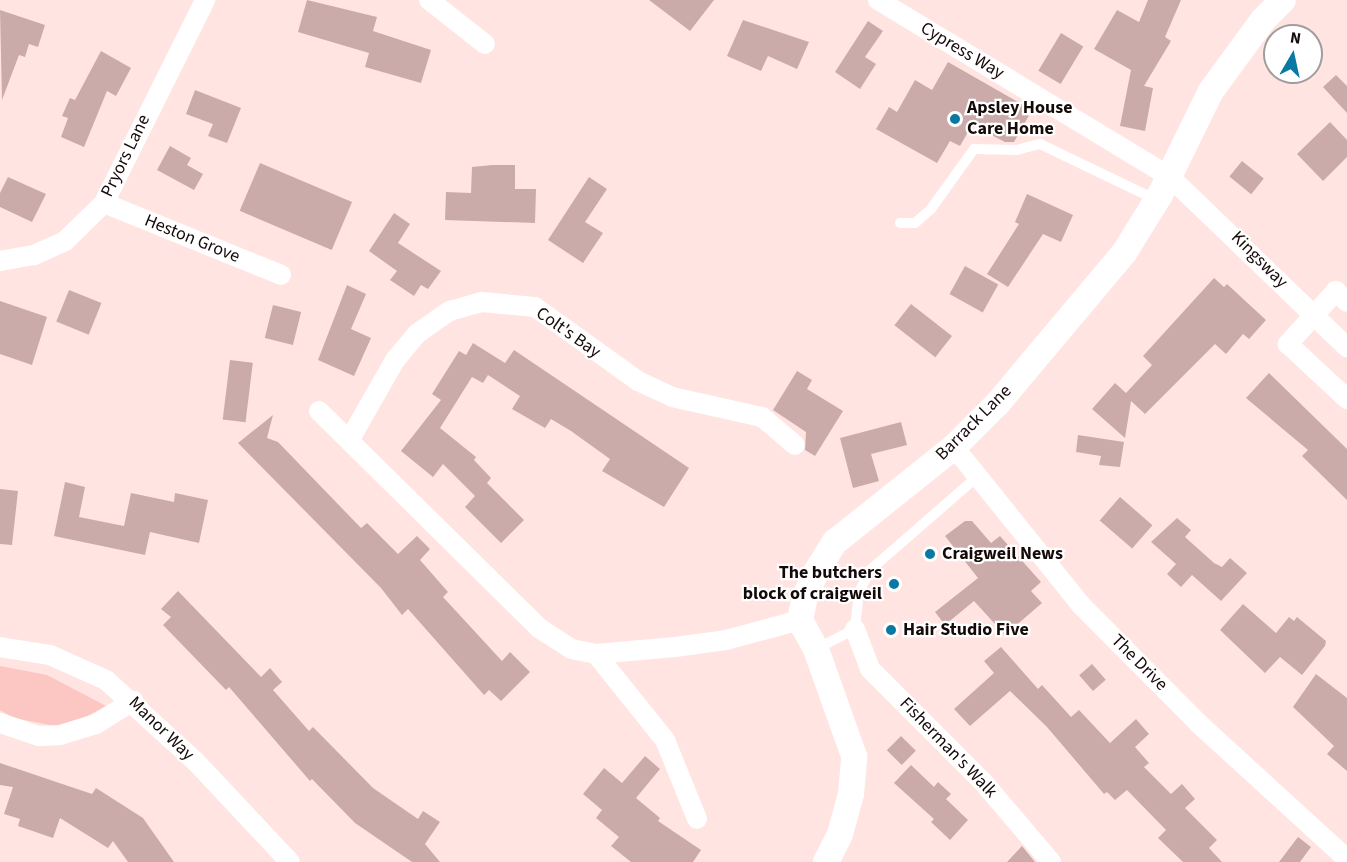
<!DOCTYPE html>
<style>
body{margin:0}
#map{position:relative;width:1347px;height:862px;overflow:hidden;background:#ffe4e2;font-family:"Source Sans 3",sans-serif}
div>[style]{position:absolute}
.green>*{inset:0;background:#fcc6c3}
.building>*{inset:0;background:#cbabaa;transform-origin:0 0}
.service>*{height:10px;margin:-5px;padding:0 5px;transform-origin:5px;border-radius:5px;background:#fff}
.minor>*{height:20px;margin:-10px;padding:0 10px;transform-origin:10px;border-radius:10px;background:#fff}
.tertiary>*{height:26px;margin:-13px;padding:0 13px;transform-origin:13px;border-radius:13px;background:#fff}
.dots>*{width:16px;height:16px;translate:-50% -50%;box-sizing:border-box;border:3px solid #fff;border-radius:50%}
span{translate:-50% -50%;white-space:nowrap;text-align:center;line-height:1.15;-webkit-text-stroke:4.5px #fff;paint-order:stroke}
.street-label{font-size:18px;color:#150a0a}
.poi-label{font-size:18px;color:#150a0a;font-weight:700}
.left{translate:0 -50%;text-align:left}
.right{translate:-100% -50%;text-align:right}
.north{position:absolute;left:1263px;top:24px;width:60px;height:60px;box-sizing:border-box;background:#fff;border:2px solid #a19d9d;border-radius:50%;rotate:9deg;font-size:16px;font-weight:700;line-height:24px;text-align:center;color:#150a0a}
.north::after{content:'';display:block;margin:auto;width:21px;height:27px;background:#0978a2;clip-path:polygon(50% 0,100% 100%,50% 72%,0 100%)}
</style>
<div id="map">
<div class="green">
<i style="clip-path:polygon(0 666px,47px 675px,106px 706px,72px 724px,55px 726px,14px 718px,0 710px)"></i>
</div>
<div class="building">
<i style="clip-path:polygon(307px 0,377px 17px,373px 31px,431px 50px,421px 83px,365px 67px,369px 53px,298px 32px)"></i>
<i style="clip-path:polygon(649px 0,714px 0,690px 31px)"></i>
<i style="clip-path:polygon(1148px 0,1181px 0,1165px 37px,1171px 41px,1144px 86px,1153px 88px,1145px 131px,1120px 126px,1131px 70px,1094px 49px,1117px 10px,1139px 22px)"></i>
<i style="clip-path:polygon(0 10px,45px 25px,38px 47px,29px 44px,25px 57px,19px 55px,2px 100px)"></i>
<i style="clip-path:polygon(743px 20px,809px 42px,797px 69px,768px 56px,761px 71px,727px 56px)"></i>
<i style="clip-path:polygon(868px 21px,883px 31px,865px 57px,876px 64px,860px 89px,835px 72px)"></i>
<i style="left:1061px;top:33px;width:26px;height:44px;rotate:31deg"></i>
<i style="clip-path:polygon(101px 51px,131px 68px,116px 96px,107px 91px,84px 147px,61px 137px,68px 118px,62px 116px,70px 98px,75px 100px)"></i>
<i style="clip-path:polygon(948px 62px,1032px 110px,1014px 142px,1005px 142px,972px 125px,960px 146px,950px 141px,937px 163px,876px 129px,889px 107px,897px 112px,915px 80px,932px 90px)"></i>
<i style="clip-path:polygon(1336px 75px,1347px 86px,1347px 113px,1323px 87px)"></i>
<i style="clip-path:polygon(195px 90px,241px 108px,227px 143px,208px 136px,213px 124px,186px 114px)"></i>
<i style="clip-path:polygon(1330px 122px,1347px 140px,1347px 157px,1323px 181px,1297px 154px)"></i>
<i style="clip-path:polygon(170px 146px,191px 158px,187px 165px,203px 174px,194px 190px,157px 170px)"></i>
<i style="left:1242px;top:161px;width:28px;height:20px;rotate:39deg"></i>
<i style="left:260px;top:163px;width:100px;height:52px;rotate:23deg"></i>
<i style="clip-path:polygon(492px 165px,515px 165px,515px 189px,536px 189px,535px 223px,445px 220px,446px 192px,471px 193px,472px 167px)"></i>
<i style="clip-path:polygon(8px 177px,46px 194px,32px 222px,0 207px,0 193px)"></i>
<i style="clip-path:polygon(589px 177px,607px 189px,585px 222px,603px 233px,583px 263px,548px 240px)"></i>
<i style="clip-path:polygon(1027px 194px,1073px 215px,1061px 242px,1043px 234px,1008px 287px,987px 274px,1019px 224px,1015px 222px)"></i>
<i style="clip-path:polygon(394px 213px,410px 224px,398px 243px,441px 271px,428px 289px,421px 285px,414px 296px,390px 280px,397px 271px,369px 251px)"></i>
<i style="left:965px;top:266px;width:38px;height:32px;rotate:29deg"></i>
<i style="clip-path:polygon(1214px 278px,1224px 287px,1227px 284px,1266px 320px,1249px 339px,1243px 334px,1226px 354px,1215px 344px,1145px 414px,1131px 401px,1125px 438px,1092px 409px,1115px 383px,1126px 393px,1152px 365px,1143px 356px)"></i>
<i style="clip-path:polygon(347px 285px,366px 294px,351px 329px,371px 338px,354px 376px,318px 360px)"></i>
<i style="left:69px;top:290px;width:35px;height:34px;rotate:22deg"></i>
<i style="clip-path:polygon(0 301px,47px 317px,32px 365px,0 354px)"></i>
<i style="left:911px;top:304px;width:52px;height:27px;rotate:38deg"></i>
<i style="left:273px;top:305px;width:29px;height:34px;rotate:14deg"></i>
<i style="clip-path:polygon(473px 343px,505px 363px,514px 350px,689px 468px,664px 507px,602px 471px,610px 459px,571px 431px,551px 419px,545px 428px,512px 409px,520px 396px,488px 375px,483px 383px,472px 377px,440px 428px,476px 457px,474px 460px,491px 478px,487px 483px,524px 520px,501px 543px,465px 507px,475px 496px,443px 464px,433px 477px,401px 451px,441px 400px,432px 394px,459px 351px,466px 355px)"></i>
<i style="left:230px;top:360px;width:23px;height:60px;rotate:7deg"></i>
<i style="clip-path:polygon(797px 371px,812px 380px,807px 389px,843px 411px,815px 456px,805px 450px,806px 432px,773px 410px)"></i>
<i style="clip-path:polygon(1269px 373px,1347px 449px,1347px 500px,1302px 456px,1308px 450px,1246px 398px)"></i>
<i style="clip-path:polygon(273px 415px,267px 438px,278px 442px,361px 528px,367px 523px,398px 554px,417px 536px,430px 549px,420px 560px,448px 592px,443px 597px,502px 661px,510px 652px,530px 672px,501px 701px,489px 690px,484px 695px,408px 609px,402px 615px,381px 588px,238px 443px)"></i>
<i style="clip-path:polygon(901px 422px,907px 445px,871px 454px,879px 481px,853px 488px,840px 438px)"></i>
<i style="clip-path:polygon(1078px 435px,1124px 442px,1120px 467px,1099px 465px,1101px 456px,1076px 452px)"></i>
<i style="clip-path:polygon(65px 482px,85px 487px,79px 517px,124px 526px,131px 493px,174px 502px,175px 493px,208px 500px,199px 543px,150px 532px,145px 555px,54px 536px)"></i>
<i style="clip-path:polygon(0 489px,18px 491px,12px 545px,0 544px)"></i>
<i style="left:1120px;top:497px;width:43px;height:31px;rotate:41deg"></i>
<i style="clip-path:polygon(1177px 518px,1191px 530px,1185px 537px,1214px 563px,1222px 567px,1230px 558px,1247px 573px,1221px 601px,1192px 575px,1181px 587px,1167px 574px,1176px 564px,1151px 542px)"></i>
<i style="clip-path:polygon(965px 521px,972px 521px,991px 543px,1000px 536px,1041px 582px,1031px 591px,1042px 603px,1005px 635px,974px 601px,945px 625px,935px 612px,978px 578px,945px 536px)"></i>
<i style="clip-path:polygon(178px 591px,261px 677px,270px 668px,282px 682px,273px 690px,309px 731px,313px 727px,373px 788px,418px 819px,423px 811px,440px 822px,425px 844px,440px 862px,412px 862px,355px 823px,312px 779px,310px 781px,229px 687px,226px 690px,163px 625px,171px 617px,161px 609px)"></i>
<i style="clip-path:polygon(1243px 604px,1276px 633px,1289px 617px,1294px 621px,1297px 617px,1326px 641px,1325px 646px,1302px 675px,1280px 657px,1265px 673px,1220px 630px)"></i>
<i style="clip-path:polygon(1001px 647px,1038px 689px,1042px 685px,1071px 717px,1079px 710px,1110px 743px,1136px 719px,1149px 734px,1135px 747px,1149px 763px,1144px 767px,1171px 794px,1182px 784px,1195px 799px,1185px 808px,1217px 840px,1209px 848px,1222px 862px,1183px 862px,1158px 838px,1166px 830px,1127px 790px,1115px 800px,1107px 792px,1104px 794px,1047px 727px,1010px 691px,970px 726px,954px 709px,994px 673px,984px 661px)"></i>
<i style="left:1092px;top:664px;width:21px;height:17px;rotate:49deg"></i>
<i style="clip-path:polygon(1316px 674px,1347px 698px,1347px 771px,1327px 754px,1334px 746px,1293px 707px)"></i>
<i style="left:901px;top:736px;width:21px;height:20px;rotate:45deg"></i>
<i style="clip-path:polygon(645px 756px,660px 769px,636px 798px,660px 818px,658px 821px,701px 850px,693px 862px,631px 862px,611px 846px,619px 837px,596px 818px,602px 810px,583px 794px,604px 768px,622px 783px)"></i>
<i style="clip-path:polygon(0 763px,92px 794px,96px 788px,143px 818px,174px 862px,128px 862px,113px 841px,108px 848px,60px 818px,53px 838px,18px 826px,20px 819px,4px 814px,13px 787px,0 785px)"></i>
<i style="clip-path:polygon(911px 765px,934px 787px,938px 782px,951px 794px,946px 799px,968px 820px,950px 840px,931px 822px,934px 819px,894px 783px)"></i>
<i style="clip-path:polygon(1298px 837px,1311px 847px,1300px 862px,1279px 862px)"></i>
<i style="clip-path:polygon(1022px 846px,1035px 862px,1007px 862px)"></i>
</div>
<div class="service">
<i style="left:900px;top:223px;width:15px"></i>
<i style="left:915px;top:223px;width:21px;rotate:-41deg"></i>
<i style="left:931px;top:209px;width:74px;rotate:-54.4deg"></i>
<i style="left:974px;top:149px;width:43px;rotate:1.3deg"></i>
<i style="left:1017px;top:150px;width:24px;rotate:-15deg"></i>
<i style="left:1040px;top:144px;width:130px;rotate:25.6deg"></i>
<i style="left:816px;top:649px;width:44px;rotate:-27.1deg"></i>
<i style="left:855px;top:629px;width:37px;rotate:-84deg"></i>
<i style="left:859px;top:592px;width:25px;rotate:-63deg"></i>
<i style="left:870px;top:570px;width:142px;rotate:-41deg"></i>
</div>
<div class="minor">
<i style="left:429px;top:0;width:71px;rotate:38.2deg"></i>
<i style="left:878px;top:0;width:340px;rotate:31.2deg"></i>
<i style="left:1169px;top:176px;width:247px;rotate:43.9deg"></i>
<i style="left:104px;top:203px;width:191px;rotate:22.1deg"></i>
<i style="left:0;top:261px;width:35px;rotate:-10deg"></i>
<i style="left:34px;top:255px;width:34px;rotate:-24deg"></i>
<i style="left:65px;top:241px;width:54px;rotate:-44.3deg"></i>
<i style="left:104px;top:203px;width:227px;rotate:-63.5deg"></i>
<i style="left:1347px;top:302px;width:16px;rotate:-135deg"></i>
<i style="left:1336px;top:291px;width:72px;rotate:132.2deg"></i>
<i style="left:1288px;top:344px;width:81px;rotate:43deg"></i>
<i style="left:319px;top:411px;width:309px;rotate:44.6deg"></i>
<i style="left:539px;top:628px;width:38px;rotate:33deg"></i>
<i style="left:571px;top:649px;width:25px;rotate:11deg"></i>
<i style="left:596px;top:654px;width:79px;rotate:-5.1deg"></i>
<i style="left:675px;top:647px;width:51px;rotate:-7.8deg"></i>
<i style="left:726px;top:640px;width:77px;rotate:-15.1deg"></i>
<i style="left:350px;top:439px;width:91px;rotate:-60.3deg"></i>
<i style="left:395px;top:360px;width:35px;rotate:-50deg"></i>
<i style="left:418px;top:333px;width:39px;rotate:-35deg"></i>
<i style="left:450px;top:311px;width:33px;rotate:-16deg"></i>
<i style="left:482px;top:302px;width:53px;rotate:5.4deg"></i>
<i style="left:535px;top:307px;width:127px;rotate:35.7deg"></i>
<i style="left:638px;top:381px;width:38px;rotate:25deg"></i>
<i style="left:672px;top:397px;width:92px;rotate:12.5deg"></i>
<i style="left:762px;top:417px;width:43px;rotate:40.3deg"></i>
<i style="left:954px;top:447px;width:203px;rotate:51.2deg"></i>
<i style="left:1081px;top:605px;width:166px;rotate:45.2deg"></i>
<i style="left:1198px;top:723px;width:202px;rotate:42.4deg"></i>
<i style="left:855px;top:629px;width:43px;rotate:69.4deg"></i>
<i style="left:870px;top:669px;width:160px;rotate:45deg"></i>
<i style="left:983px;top:782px;width:105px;rotate:49.6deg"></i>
<i style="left:0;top:647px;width:51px;rotate:9.1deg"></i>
<i style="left:50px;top:655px;width:61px;rotate:24.1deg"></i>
<i style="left:106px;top:680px;width:122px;rotate:42.3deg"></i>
<i style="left:196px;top:762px;width:137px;rotate:46.8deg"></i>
<i style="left:596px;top:654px;width:110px;rotate:51.3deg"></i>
<i style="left:665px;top:740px;width:85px;rotate:67.9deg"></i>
<i style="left:0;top:723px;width:41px;rotate:18.4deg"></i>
<i style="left:39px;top:736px;width:21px;rotate:-3deg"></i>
<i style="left:60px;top:735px;width:38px;rotate:-17deg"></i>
<i style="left:96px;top:724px;width:44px;rotate:-31.9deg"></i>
</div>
<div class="tertiary">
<i style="left:826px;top:862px;width:31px;rotate:-63deg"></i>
<i style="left:840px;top:834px;width:41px;rotate:-74.6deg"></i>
<i style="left:851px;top:794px;width:38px;rotate:-85deg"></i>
<i style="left:854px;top:756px;width:114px;rotate:-109.6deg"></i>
<i style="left:816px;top:649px;width:33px;rotate:-119deg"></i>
<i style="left:800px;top:620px;width:25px;rotate:-78deg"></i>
<i style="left:805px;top:596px;width:26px;rotate:-65deg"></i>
<i style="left:816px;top:572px;width:36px;rotate:-58deg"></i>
<i style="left:835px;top:542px;width:152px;rotate:-38.6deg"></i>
<i style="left:954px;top:447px;width:62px;rotate:-45deg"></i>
<i style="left:998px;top:403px;width:196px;rotate:-50deg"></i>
<i style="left:1124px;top:253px;width:68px;rotate:-58.2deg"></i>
<i style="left:1160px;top:195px;width:116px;rotate:-63.9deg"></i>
<i style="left:1211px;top:91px;width:88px;rotate:-53.8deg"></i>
<i style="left:1263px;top:20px;width:28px;rotate:-45deg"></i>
</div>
<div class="dots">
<i style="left:955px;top:119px;background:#0978a2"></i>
<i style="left:930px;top:554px;background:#0978a2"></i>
<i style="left:894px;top:584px;background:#0978a2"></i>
<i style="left:891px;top:630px;background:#0978a2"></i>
</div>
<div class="street-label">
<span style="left:962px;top:51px;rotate:31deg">Cypress Way</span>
<span style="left:126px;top:156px;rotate:-64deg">Pryors Lane</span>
<span style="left:192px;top:239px;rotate:22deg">Heston Grove</span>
<span style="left:1259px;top:260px;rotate:45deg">Kingsway</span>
<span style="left:568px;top:333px;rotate:35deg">Colt's Bay</span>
<span style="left:974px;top:423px;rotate:-45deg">Barrack Lane</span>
<span style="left:1139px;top:663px;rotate:45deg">The Drive</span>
<span style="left:161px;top:729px;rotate:44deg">Manor Way</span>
<span style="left:948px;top:748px;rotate:46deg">Fisherman's Walk</span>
</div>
<div class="poi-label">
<span class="left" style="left:967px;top:119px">Apsley House<br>Care Home</span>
<span class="left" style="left:942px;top:554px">Craigweil News</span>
<span class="right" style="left:882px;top:584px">The butchers<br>block of craigweil</span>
<span class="left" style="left:903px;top:630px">Hair Studio Five</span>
</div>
<div class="north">N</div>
</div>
